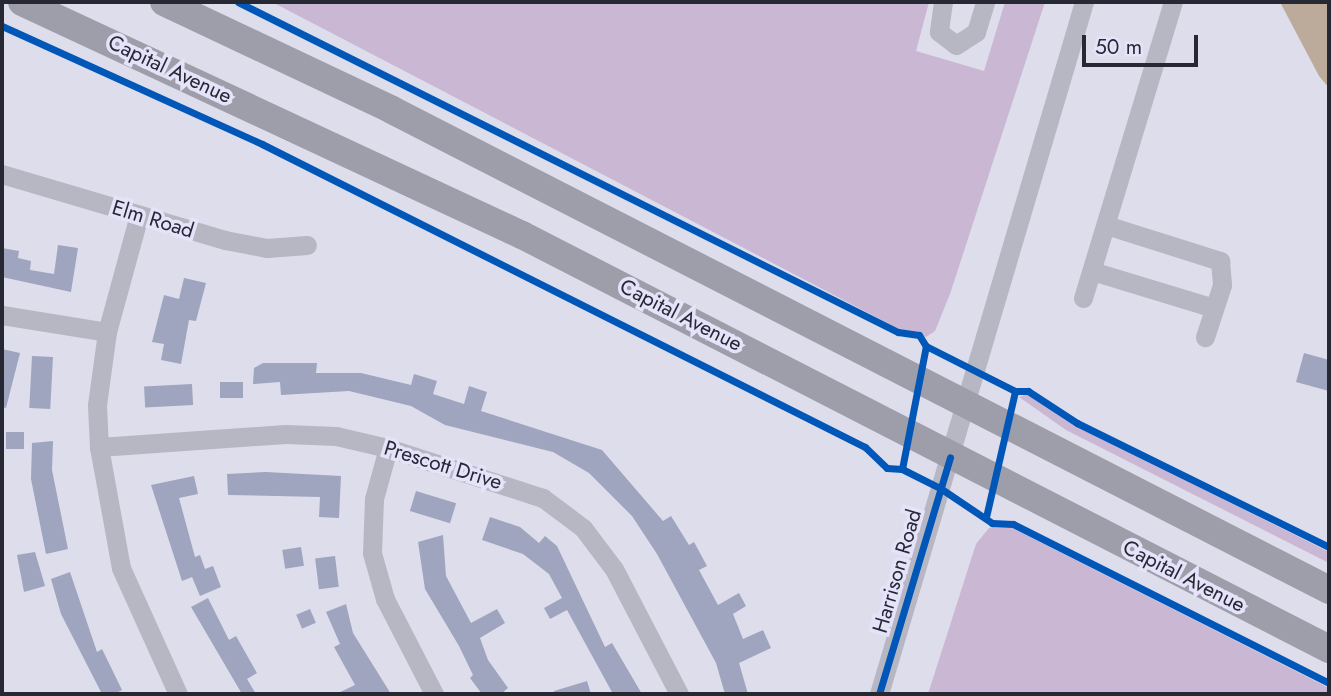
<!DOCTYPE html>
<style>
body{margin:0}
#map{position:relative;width:1331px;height:696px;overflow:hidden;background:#deddeb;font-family:Jost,sans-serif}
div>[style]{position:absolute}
.green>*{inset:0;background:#cab7d3}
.water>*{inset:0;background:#bcab9a}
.building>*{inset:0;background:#9fa5bf;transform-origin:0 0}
.minor>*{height:19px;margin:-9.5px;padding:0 9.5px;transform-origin:9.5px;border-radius:9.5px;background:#b7b7c3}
.highway>*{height:28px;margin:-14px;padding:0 14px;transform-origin:14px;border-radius:14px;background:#9d9eaa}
.cycleway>*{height:7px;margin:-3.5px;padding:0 3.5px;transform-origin:3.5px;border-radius:3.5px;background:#0057b8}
span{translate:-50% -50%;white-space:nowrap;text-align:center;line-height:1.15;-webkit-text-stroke:7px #e5e3f9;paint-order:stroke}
.street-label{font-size:21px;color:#262834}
.frame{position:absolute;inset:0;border:4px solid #262834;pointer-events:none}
.scale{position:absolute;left:1082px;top:35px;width:116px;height:32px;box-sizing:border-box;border:4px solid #262834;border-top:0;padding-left:9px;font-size:21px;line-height:24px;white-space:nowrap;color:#262834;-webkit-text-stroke:5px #e5e3f9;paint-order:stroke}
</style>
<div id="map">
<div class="green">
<i style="clip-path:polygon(272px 2px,929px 2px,916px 51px,984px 71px,1005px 2px,1045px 2px,950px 294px,935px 331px,926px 337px,899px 329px)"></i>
<i style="clip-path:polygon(1028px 394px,1084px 430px,1329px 552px,1329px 563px,1066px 430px,1019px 397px)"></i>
<i style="clip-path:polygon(1004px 524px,1329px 688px,1329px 694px,928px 694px,976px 544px,989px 528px)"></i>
</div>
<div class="water">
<i style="clip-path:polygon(1280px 2px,1329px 2px,1329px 88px,1319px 76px)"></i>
</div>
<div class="building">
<i style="clip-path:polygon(58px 245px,78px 248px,71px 292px,2px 277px,2px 248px,19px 251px,18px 258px,31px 261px,30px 270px,54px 274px)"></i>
<i style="clip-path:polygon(184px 278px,206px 283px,196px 321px,189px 320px,181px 364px,161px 360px,164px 344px,152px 342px,164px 295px,179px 299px)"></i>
<i style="clip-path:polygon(2px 349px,20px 353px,6px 408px,2px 407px)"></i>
<i style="clip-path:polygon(1304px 353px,1329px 360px,1329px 391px,1296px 382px)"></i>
<i style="left:32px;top:356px;width:21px;height:52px;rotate:3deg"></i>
<i style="clip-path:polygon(263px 363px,317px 363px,316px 373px,361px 373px,411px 385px,414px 374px,437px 381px,433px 394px,464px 404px,469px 386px,487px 392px,481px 411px,602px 450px,663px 521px,671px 516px,689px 545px,694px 542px,707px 566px,699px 570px,718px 605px,739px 593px,746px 606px,733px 614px,743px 639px,763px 630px,771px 648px,739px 663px,748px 694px,725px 694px,716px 663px,657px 554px,632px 516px,589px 473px,553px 452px,445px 425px,411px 406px,349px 391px,281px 395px,280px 382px,253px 384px,254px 368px)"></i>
<i style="left:243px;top:382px;width:16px;height:23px;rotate:90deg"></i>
<i style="left:192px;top:384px;width:21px;height:48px;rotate:87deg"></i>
<i style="left:6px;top:432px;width:18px;height:17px"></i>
<i style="clip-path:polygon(53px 441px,52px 470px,68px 549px,46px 554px,31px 479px,32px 443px)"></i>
<i style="clip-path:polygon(266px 472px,341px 476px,339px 518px,319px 517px,320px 497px,228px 495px,227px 474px)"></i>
<i style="clip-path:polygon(194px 476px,198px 494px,179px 498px,195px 557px,200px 555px,205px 569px,213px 566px,221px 587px,200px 596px,192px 577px,182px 581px,151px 485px)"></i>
<i style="left:416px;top:491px;width:42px;height:21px;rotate:17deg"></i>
<i style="clip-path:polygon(490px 517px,520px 527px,539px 543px,545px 536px,557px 546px,605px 647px,612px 643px,642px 694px,613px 694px,567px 610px,550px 619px,544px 608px,562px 598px,549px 574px,523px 554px,482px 540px)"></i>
<i style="clip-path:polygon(443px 535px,446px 576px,471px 623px,497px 609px,505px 623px,480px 638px,488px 660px,508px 688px,501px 694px,482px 694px,470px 678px,473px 675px,459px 646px,425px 589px,418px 542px)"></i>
<i style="left:301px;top:547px;width:19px;height:19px;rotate:81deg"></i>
<i style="clip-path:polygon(35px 552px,45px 586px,24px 592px,17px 555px)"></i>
<i style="left:335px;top:556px;width:31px;height:20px;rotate:83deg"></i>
<i style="clip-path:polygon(70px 572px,97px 652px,102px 649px,122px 690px,114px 694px,102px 694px,61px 614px,51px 579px)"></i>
<i style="clip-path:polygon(208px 598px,229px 640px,236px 636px,257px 673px,247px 679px,256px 694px,242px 694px,191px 607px)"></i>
<i style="clip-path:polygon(346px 604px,353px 633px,391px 694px,336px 694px,355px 685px,334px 647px,340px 644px,326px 612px)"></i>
<i style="left:310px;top:609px;width:15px;height:15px;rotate:67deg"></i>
<i style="clip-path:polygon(587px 681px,591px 694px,554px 694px,554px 691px)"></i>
</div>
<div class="minor">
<i style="left:943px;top:2px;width:30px;rotate:98deg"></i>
<i style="left:939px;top:32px;width:21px;rotate:37deg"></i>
<i style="left:956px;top:45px;width:24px;rotate:-33deg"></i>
<i style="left:976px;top:32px;width:31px;rotate:-73deg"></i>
<i style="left:2px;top:174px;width:233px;rotate:16.5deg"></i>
<i style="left:225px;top:240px;width:43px;rotate:10.8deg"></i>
<i style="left:267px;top:248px;width:40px;rotate:-4.3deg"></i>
<i style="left:139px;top:215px;width:121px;rotate:105.3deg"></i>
<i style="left:107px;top:332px;width:74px;rotate:97.8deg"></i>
<i style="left:97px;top:405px;width:42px;rotate:87.3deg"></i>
<i style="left:99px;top:447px;width:123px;rotate:79.7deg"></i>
<i style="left:121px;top:568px;width:138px;rotate:65.7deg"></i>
<i style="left:1106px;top:225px;width:120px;rotate:17.5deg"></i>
<i style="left:1220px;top:261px;width:24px;rotate:85deg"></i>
<i style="left:1222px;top:285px;width:55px;rotate:108.1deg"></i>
<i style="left:1092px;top:271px;width:127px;rotate:16.9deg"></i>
<i style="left:1083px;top:298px;width:309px;rotate:-73.1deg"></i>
<i style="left:2px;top:315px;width:106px;rotate:9.2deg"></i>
<i style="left:99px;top:447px;width:187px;rotate:-4deg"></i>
<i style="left:286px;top:434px;width:50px;rotate:2.3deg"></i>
<i style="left:336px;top:436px;width:53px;rotate:13deg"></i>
<i style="left:388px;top:448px;width:163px;rotate:17.9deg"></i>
<i style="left:543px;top:498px;width:50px;rotate:36.9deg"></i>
<i style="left:583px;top:528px;width:51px;rotate:52.9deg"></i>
<i style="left:614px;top:569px;width:141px;rotate:62.5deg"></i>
<i style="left:388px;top:448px;width:53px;rotate:105.4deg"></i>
<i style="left:374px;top:499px;width:54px;rotate:92.1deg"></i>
<i style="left:372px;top:553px;width:48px;rotate:74.2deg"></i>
<i style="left:385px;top:599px;width:107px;rotate:62.7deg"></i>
<i style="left:879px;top:694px;width:722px;rotate:-73.5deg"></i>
</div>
<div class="highway">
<i style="left:22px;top:2px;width:552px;rotate:24.99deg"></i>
<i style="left:522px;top:235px;width:907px;rotate:27.16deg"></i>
<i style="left:164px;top:2px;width:252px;rotate:25.3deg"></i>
<i style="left:392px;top:110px;width:1053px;rotate:27.12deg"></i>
</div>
<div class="cycleway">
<i style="left:238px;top:2px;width:738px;rotate:26.57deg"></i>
<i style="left:898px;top:332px;width:21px;rotate:8deg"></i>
<i style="left:919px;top:335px;width:13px;rotate:58deg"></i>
<i style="left:926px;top:346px;width:100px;rotate:26.8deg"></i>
<i style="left:1015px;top:391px;width:13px"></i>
<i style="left:1028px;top:391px;width:59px;rotate:33.1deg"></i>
<i style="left:1077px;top:423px;width:281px;rotate:26.2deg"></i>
<i style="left:2px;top:26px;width:286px;rotate:24.4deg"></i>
<i style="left:262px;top:144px;width:675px;rotate:26.68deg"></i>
<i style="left:865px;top:447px;width:30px;rotate:44deg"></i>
<i style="left:887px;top:468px;width:15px;rotate:4deg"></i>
<i style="left:902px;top:469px;width:42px;rotate:26.6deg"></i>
<i style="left:940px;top:488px;width:63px;rotate:33.9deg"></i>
<i style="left:992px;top:523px;width:21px;rotate:3deg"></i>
<i style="left:1013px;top:524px;width:354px;rotate:26.7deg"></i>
<i style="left:902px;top:469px;width:125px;rotate:-79deg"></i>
<i style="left:986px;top:517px;width:129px;rotate:-77deg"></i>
<i style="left:879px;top:694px;width:247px;rotate:-73.3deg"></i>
</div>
<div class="street-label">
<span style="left:170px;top:69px;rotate:25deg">Capital Avenue</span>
<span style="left:153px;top:219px;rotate:17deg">Elm Road</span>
<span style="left:681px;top:315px;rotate:27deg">Capital Avenue</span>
<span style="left:443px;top:465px;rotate:17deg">Prescott Drive</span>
<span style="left:897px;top:571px;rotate:-74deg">Harrison Road</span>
<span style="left:1184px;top:576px;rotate:27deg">Capital Avenue</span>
</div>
<div class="frame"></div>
<div class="scale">50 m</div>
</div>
